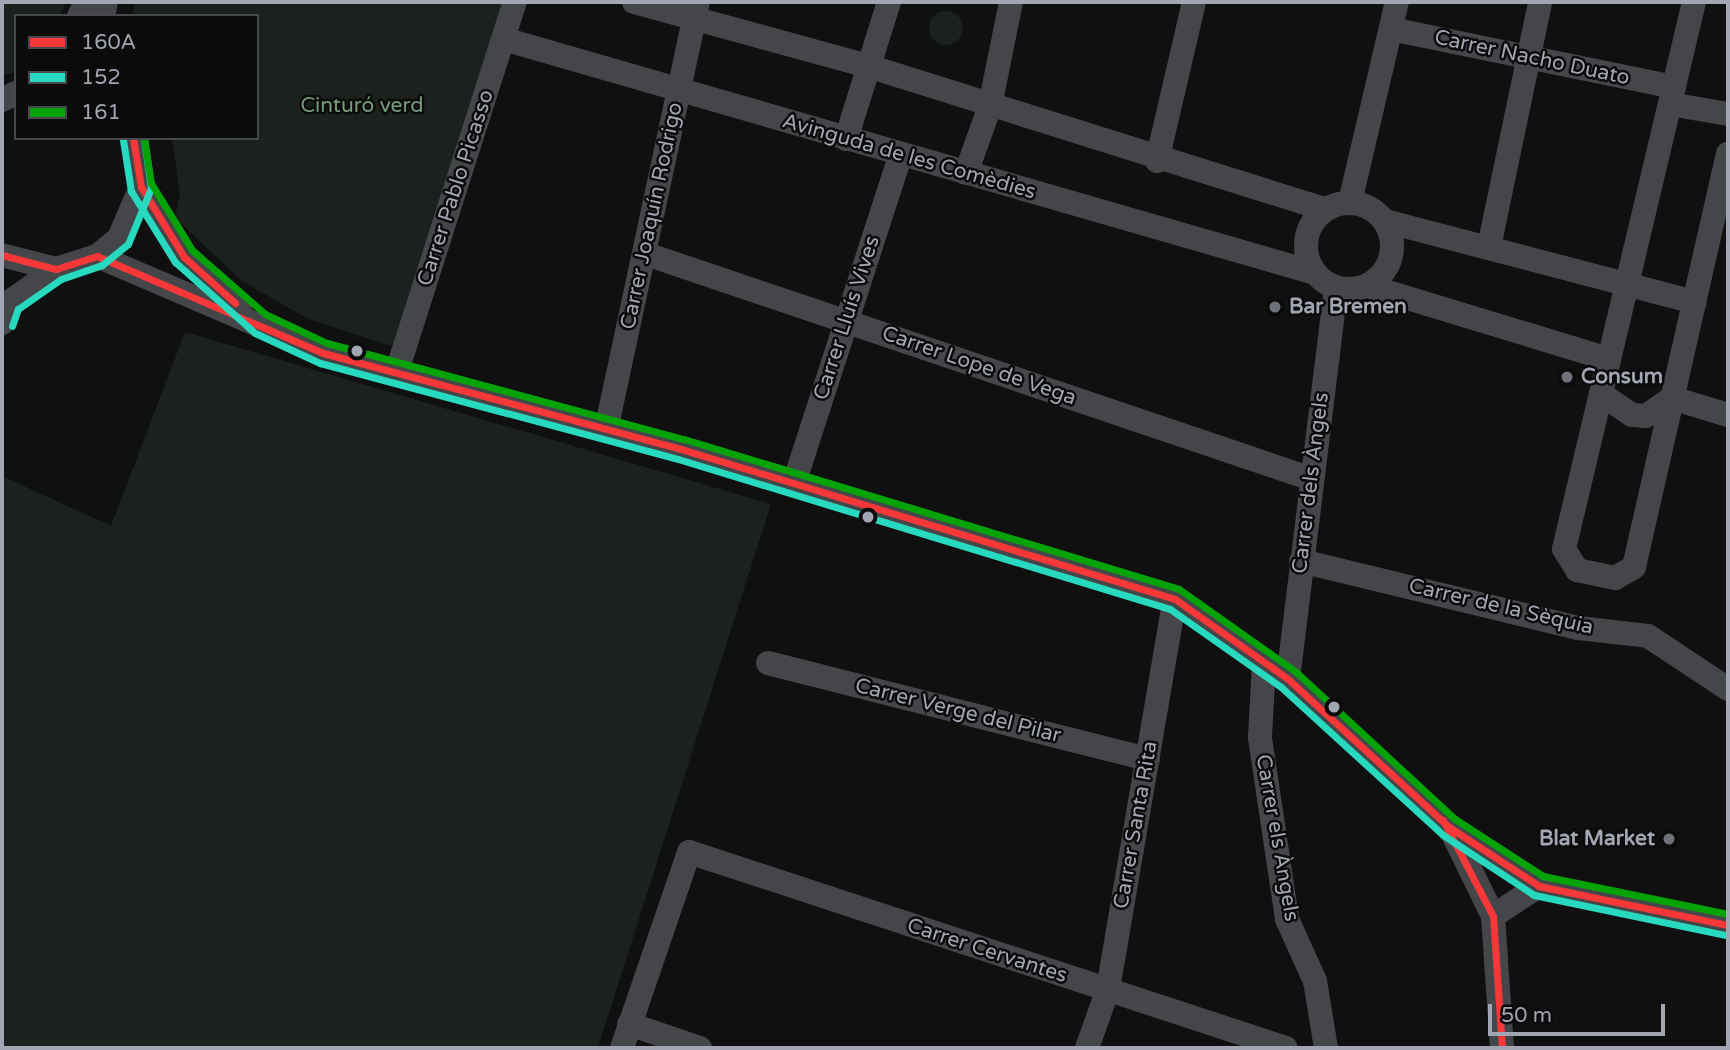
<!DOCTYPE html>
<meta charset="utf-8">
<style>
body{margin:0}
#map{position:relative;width:1730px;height:1050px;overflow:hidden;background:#101011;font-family:"Varela Round",sans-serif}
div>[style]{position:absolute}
.green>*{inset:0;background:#1b211c}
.round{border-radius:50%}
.minor>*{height:24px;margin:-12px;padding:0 12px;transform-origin:12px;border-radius:12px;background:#454649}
.minor>.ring{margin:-12px;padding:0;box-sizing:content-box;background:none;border:24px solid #454649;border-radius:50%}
.bus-1>*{height:7px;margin:-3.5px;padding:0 3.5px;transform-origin:3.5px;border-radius:3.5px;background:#f83838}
.bus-2>*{height:7px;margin:-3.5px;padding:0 3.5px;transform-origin:3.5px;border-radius:3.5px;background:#27d9be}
.bus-3>*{height:7px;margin:-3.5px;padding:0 3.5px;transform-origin:3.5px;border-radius:3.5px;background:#06a308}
.dots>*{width:19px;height:19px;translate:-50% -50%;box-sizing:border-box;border:4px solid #0b0b0c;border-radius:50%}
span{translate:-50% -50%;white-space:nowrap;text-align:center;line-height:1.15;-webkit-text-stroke:5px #0b0b0c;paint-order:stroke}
.street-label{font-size:21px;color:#a2a6b2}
.park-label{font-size:21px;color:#799c7d}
.poi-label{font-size:21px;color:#a2a6b2;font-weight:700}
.left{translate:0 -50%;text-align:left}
.right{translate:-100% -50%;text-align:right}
.frame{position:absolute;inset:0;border:4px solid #a2a6b2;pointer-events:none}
.legend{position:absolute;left:14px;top:14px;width:245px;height:126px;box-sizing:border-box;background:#0b0b0c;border:2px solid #47494e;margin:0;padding:9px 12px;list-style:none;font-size:21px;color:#a2a6b2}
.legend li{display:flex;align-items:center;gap:14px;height:35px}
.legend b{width:35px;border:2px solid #47494e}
.scale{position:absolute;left:1488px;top:1004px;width:177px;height:32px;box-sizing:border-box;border:4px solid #a2a6b2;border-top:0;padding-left:9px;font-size:21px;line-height:24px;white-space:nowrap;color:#a2a6b2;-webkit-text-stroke:5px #0b0b0c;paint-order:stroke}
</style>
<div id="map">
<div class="green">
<i style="clip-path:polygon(2px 2px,66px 2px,60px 16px,16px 16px,16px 72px,2px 76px)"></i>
<i style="clip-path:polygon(136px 2px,502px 2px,392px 346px,308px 319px,242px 281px,175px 218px,180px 194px,172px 138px,257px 138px,257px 16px,132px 16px)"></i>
<i class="round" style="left:929px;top:11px;width:34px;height:34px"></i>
<i style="clip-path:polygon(185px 332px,771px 504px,598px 1048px,2px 1048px,2px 476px,111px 526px)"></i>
</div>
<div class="minor">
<i style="left:634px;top:2px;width:243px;rotate:15.3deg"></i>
<i style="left:868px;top:66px;width:479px;rotate:17.4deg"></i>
<i style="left:1694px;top:2px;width:562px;rotate:103.37deg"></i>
<i style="left:1564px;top:549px;width:25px;rotate:58deg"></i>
<i style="left:1577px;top:570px;width:39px;rotate:12deg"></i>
<i style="left:1615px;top:578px;width:22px;rotate:-30deg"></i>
<i style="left:1634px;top:567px;width:424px;rotate:-77.2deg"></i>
<i style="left:79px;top:16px;width:16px;rotate:-63deg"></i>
<i style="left:103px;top:16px;width:14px;rotate:-78deg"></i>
<i style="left:1391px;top:29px;width:289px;rotate:11.6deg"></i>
<i style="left:504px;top:39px;width:844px;rotate:16.09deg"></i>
<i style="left:2px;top:100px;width:16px;rotate:-27deg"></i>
<i style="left:1670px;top:104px;width:59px;rotate:9.8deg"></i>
<i style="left:846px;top:139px;width:144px;rotate:-72.6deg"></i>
<i style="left:1157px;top:161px;width:163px;rotate:-76.9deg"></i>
<i style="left:966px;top:173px;width:71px;rotate:-70.3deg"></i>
<i style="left:990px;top:106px;width:106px;rotate:-78.6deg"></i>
<i style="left:141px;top:187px;width:82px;rotate:58.4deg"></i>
<i style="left:184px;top:257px;width:75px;rotate:41.8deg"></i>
<i style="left:1350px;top:202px;width:205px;rotate:-76.8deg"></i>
<i class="ring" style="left:1306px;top:203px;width:62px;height:62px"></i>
<i style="left:1389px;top:222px;width:316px;rotate:14.7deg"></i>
<i style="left:1489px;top:247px;width:250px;rotate:-78.2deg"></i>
<i style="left:646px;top:254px;width:703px;rotate:18.67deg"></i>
<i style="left:2px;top:255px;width:56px;rotate:14.5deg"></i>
<i style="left:56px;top:269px;width:43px;rotate:-17.6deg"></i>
<i style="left:97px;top:256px;width:28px;rotate:-39deg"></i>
<i style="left:119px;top:238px;width:56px;rotate:-66.7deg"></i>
<i style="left:141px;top:187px;width:50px;rotate:-99.3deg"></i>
<i style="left:97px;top:256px;width:246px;rotate:23.2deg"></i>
<i style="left:323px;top:353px;width:371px;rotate:15deg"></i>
<i style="left:681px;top:449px;width:516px;rotate:16.89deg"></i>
<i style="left:1175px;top:599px;width:138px;rotate:35.3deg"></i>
<i style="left:1288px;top:679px;width:219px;rotate:42.6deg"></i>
<i style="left:1449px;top:827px;width:108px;rotate:33.2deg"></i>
<i style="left:1539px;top:886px;width:193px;rotate:11.7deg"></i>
<i style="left:1368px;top:286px;width:252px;rotate:16.9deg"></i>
<i style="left:2px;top:323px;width:22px;rotate:-72deg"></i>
<i style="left:9px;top:302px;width:57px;rotate:-35.1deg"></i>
<i style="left:396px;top:374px;width:391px;rotate:-72.3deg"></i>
<i style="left:1601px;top:394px;width:37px;rotate:34deg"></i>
<i style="left:1632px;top:415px;width:14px;rotate:4deg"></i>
<i style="left:1646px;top:416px;width:32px;rotate:-35deg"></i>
<i style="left:1672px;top:398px;width:59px;rotate:16.9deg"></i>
<i style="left:606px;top:430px;width:436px;rotate:-77.9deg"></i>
<i style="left:794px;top:483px;width:346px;rotate:-72deg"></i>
<i style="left:1301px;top:561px;width:286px;rotate:13.6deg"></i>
<i style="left:1579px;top:628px;width:69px;rotate:6.6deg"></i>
<i style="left:1648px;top:636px;width:96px;rotate:33.5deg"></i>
<i style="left:768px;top:663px;width:392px;rotate:14.2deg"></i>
<i style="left:1264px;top:663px;width:75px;rotate:93.1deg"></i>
<i style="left:1260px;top:738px;width:183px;rotate:81.5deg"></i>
<i style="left:1287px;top:919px;width:68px;rotate:65.7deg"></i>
<i style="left:1315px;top:981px;width:68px;rotate:80.7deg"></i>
<i style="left:1288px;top:679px;width:394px;rotate:-83deg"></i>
<i style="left:1450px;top:828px;width:98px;rotate:64deg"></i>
<i style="left:1493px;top:916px;width:132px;rotate:86.1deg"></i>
<i style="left:1493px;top:916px;width:55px;rotate:-33.1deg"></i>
<i style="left:629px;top:1024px;width:75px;rotate:18.7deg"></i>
<i style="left:622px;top:1048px;width:207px;rotate:-71.1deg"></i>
<i style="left:689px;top:852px;width:628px;rotate:18.18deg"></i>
<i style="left:1087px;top:1048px;width:63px;rotate:-70.4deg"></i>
<i style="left:1108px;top:989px;width:396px;rotate:-80.3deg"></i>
</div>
<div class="bus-1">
<i style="left:133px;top:138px;width:50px;rotate:80.7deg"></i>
<i style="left:141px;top:187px;width:82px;rotate:58.4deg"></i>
<i style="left:184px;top:257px;width:69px;rotate:42deg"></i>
<i style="left:2px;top:255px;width:56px;rotate:14.5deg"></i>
<i style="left:56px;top:269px;width:43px;rotate:-17.6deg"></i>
<i style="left:97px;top:256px;width:246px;rotate:23.2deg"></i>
<i style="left:323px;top:353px;width:371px;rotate:15deg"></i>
<i style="left:681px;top:449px;width:516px;rotate:16.89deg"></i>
<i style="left:1175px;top:599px;width:138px;rotate:35.3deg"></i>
<i style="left:1288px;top:679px;width:219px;rotate:42.6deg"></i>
<i style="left:1449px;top:827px;width:108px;rotate:33.2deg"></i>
<i style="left:1539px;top:886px;width:193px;rotate:11.7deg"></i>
<i style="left:1443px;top:820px;width:108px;rotate:62.5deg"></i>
<i style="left:1493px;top:916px;width:132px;rotate:86.1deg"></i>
</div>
<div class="bus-2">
<i style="left:123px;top:140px;width:52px;rotate:81.1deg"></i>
<i style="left:131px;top:191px;width:84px;rotate:58.2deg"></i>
<i style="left:175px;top:262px;width:107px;rotate:41.6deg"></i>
<i style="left:255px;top:333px;width:72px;rotate:24.8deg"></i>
<i style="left:320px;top:363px;width:371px;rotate:15deg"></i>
<i style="left:678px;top:459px;width:514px;rotate:16.96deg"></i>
<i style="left:1170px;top:609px;width:136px;rotate:35.1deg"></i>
<i style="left:1281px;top:687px;width:219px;rotate:42.4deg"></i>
<i style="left:1443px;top:835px;width:109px;rotate:33.4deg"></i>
<i style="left:1534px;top:895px;width:196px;rotate:11.8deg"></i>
<i style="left:12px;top:326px;width:18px;rotate:-71deg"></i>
<i style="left:18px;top:309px;width:52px;rotate:-34.9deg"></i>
<i style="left:61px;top:279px;width:43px;rotate:-18.9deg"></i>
<i style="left:102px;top:265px;width:33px;rotate:-39deg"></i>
<i style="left:128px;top:244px;width:61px;rotate:-67.7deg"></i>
<i style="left:151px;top:188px;width:50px;rotate:-98deg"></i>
</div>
<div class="bus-3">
<i style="left:144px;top:138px;width:46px;rotate:81.2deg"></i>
<i style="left:151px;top:183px;width:79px;rotate:58.5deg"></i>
<i style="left:192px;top:250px;width:97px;rotate:41.2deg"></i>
<i style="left:265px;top:314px;width:68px;rotate:25.1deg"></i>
<i style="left:327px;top:343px;width:370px;rotate:15.1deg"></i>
<i style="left:684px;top:439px;width:517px;rotate:16.86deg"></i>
<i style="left:1179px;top:589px;width:142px;rotate:35.3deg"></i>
<i style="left:1295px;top:671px;width:218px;rotate:42.8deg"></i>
<i style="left:1455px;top:819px;width:105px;rotate:32.9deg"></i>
<i style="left:1543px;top:876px;width:189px;rotate:11.6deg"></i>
</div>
<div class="dots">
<i style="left:1275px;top:307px;background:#6f727a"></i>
<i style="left:357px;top:351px;background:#a2a6b2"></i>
<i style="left:1567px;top:377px;background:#6f727a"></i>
<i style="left:868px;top:517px;background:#a2a6b2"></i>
<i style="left:1334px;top:707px;background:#a2a6b2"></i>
<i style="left:1669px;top:839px;background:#6f727a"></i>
</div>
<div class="street-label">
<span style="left:1532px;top:58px;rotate:12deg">Carrer Nacho Duato</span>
<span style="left:909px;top:157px;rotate:16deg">Avinguda de les Comèdies</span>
<span style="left:456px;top:188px;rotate:-72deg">Carrer Pablo Picasso</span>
<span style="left:652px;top:216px;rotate:-78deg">Carrer Joaquín Rodrigo</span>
<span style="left:847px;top:318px;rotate:-72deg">Carrer Lluís Vives</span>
<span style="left:979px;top:366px;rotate:19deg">Carrer Lope de Vega</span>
<span style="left:1311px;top:483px;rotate:-83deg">Carrer dels Àngels</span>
<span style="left:1501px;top:607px;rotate:13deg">Carrer de la Sèquia</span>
<span style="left:958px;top:711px;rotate:14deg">Carrer Verge del Pilar</span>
<span style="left:1136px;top:825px;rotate:-80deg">Carrer Santa Rita</span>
<span style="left:1277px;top:838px;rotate:80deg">Carrer els Àngels</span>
<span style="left:987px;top:951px;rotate:18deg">Carrer Cervantes</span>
</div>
<div class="park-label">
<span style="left:362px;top:106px">Cinturó verd</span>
</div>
<div class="poi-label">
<span class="left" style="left:1289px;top:307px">Bar Bremen</span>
<span class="left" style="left:1581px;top:377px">Consum</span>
<span class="right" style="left:1655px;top:839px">Blat Market</span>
</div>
<div class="frame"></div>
<ul class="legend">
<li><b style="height:9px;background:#f83838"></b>160A</li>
<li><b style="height:9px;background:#27d9be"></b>152</li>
<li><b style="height:9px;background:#06a308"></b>161</li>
</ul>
<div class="scale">50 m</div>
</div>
